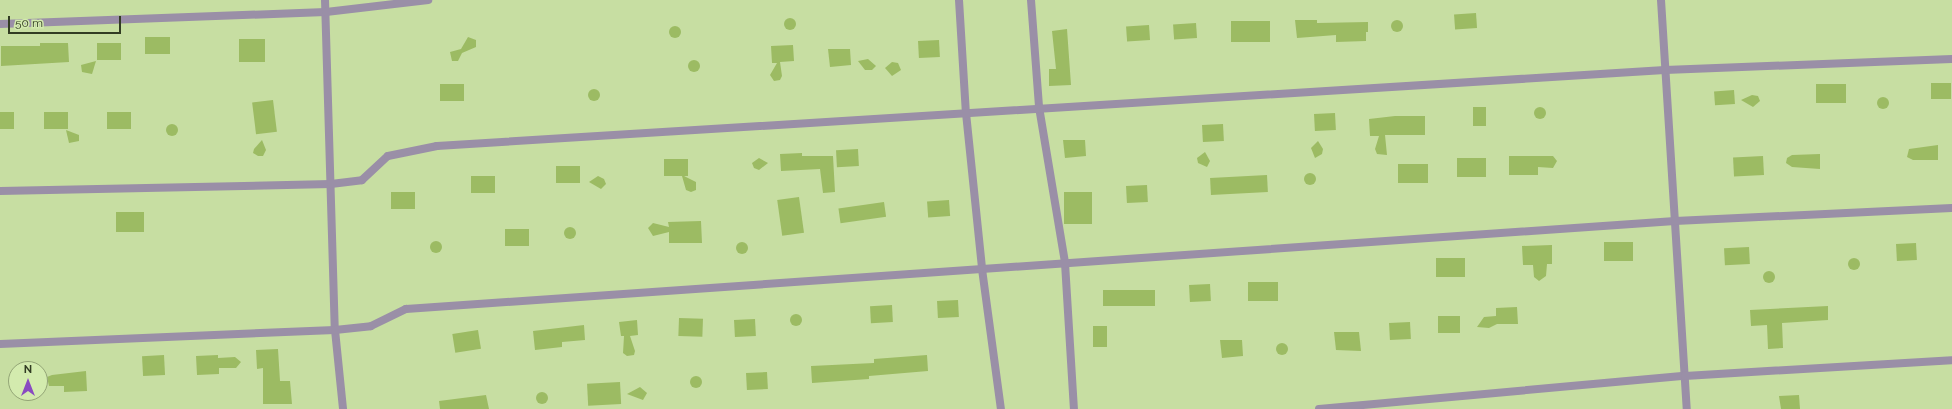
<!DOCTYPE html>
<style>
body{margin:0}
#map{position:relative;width:1952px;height:409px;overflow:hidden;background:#c7dea2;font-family:Raleway,sans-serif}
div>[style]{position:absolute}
.building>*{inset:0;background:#9cbb63;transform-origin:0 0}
.round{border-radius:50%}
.street>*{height:8px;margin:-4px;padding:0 4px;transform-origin:4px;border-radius:4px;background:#9a8fa7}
span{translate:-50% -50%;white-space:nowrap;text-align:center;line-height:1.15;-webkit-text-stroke:3.5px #d3ebae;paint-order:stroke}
.north{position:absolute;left:8px;top:361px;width:40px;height:40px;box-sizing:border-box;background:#d3ebae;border:1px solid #93a576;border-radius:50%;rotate:0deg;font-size:11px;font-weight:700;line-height:16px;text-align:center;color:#323c23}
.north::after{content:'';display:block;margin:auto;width:14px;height:18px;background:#894bc1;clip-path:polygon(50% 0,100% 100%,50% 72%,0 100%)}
.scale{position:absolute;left:8px;top:16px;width:113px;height:18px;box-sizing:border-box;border:2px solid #323c23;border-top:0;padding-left:5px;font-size:12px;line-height:14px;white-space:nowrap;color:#323c23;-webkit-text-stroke:3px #d3ebae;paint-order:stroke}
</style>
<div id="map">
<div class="building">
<i style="left:1476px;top:13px;width:15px;height:22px;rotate:86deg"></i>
<i class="round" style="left:784px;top:18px;width:12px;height:12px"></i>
<i class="round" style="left:1391px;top:20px;width:12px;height:12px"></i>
<i style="clip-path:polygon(1295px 20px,1317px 20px,1317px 23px,1368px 22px,1368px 32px,1366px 32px,1366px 41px,1336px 42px,1336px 35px,1297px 38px)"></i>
<i style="left:1231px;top:21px;width:39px;height:21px"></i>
<i style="left:1196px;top:23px;width:15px;height:23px;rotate:86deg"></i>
<i style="left:1149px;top:25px;width:15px;height:23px;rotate:86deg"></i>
<i class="round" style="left:669px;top:26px;width:12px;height:12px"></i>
<i style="clip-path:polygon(1067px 29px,1071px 85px,1049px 86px,1049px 69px,1056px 69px,1052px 31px)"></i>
<i style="left:145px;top:37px;width:25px;height:17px"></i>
<i style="clip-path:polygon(468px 37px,476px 40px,476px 47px,462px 53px,458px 61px,452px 61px,450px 52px,461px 49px)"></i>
<i style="left:265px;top:39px;width:23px;height:26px;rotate:90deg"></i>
<i style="left:939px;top:40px;width:17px;height:21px;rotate:87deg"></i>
<i style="clip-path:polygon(40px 43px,68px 43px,69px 62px,1px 66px,1px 46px,40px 46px)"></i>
<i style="left:97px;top:43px;width:24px;height:17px"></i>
<i style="clip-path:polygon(793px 45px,794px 61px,780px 62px,782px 76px,780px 80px,774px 81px,770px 75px,777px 63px,772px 63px,771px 46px)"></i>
<i style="clip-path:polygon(828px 49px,850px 49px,851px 65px,830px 67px)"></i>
<i style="clip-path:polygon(868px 59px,876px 66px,872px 70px,865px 70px,858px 61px)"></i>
<i class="round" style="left:688px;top:60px;width:12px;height:12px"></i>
<i style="clip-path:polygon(96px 61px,92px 74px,82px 72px,81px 65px)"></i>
<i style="clip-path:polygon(892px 62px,898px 63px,901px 70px,892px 76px,885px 68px)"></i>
<i style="left:1951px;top:83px;width:16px;height:20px;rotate:90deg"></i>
<i style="left:440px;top:84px;width:24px;height:17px"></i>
<i style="left:1846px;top:84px;width:19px;height:30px;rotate:90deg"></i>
<i class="round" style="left:588px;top:89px;width:12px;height:12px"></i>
<i style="left:1734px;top:90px;width:14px;height:20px;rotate:86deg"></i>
<i style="clip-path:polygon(1752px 95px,1758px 96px,1760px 101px,1753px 107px,1741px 100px)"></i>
<i class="round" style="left:1877px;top:97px;width:12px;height:12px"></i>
<i style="left:273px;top:100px;width:32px;height:21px;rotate:83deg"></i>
<i class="round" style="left:1534px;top:107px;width:12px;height:12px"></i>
<i style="left:1473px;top:107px;width:13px;height:19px"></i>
<i style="left:0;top:112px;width:14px;height:17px"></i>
<i style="left:44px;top:112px;width:24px;height:17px"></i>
<i style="left:107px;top:112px;width:24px;height:17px"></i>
<i style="left:1335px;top:113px;width:17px;height:21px;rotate:87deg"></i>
<i style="clip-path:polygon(1395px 116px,1425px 116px,1425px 135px,1385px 135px,1387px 155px,1377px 154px,1375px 149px,1379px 136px,1370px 136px,1369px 119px)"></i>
<i class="round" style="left:166px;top:124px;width:12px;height:12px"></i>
<i style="left:1223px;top:124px;width:17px;height:21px;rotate:87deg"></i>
<i style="clip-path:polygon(66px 130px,79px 135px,79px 141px,69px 143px)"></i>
<i style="clip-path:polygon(262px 140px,266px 150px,263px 156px,258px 156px,253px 153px,254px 149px)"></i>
<i style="clip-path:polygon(1063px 140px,1085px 140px,1086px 156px,1065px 158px)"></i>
<i style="clip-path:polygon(1318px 141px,1323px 149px,1322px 154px,1315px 158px,1311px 148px)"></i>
<i style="clip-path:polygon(1938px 145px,1938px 160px,1913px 160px,1907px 157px,1909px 149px)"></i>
<i style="left:858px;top:149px;width:17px;height:22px;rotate:87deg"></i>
<i style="clip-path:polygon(1205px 152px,1210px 161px,1207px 167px,1198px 163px,1197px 158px)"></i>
<i style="clip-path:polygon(802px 153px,802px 156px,833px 156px,835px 192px,823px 193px,820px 169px,781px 171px,780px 154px)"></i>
<i style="clip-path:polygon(1820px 154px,1820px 169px,1792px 167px,1786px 163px,1787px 158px,1792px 155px)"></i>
<i style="clip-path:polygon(1509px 156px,1553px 156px,1557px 161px,1553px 168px,1538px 167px,1538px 175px,1509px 175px)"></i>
<i style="left:1763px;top:156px;width:19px;height:30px;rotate:87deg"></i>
<i style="clip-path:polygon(759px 158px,768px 163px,759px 170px,754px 168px,752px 163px)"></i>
<i style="left:1486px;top:158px;width:19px;height:29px;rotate:90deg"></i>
<i style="clip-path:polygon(664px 159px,688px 159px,688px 176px,684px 176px,696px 182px,696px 190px,691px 192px,686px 190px,682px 176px,664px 176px)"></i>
<i style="left:1428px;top:164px;width:19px;height:30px;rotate:90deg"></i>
<i style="left:556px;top:166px;width:24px;height:17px"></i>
<i class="round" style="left:1304px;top:173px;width:12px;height:12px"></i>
<i style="left:1267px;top:175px;width:17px;height:57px;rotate:87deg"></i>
<i style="left:471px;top:176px;width:24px;height:17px"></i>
<i style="clip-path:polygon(598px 176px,604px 179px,606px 184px,601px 189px,589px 182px)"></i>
<i style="left:1147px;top:185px;width:17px;height:21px;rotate:87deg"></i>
<i style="left:391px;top:192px;width:24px;height:17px"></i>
<i style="left:1064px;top:192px;width:28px;height:32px"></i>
<i style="left:799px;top:197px;width:36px;height:22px;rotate:82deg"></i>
<i style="left:949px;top:200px;width:16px;height:22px;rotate:86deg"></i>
<i style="left:884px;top:202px;width:15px;height:46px;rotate:82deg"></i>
<i style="left:116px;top:212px;width:28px;height:20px"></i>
<i style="clip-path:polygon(701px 221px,702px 243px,669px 243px,669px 232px,653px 236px,648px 228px,653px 223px,669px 227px,668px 222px)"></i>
<i class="round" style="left:564px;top:227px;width:12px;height:12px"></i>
<i style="left:505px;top:229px;width:24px;height:17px"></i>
<i class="round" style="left:430px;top:241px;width:12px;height:12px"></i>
<i class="round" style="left:736px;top:242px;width:12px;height:12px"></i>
<i style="left:1633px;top:242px;width:19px;height:29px;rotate:90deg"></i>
<i style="left:1916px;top:243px;width:17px;height:20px;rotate:87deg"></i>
<i style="clip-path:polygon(1552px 245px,1552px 264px,1547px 264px,1546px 276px,1539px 281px,1534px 277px,1533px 265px,1523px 265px,1522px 246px)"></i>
<i style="left:1749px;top:247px;width:17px;height:25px;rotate:87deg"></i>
<i class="round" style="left:1848px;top:258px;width:12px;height:12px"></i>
<i style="left:1436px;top:258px;width:29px;height:19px"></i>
<i class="round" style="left:1763px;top:271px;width:12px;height:12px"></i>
<i style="left:1248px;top:282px;width:30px;height:19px"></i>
<i style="left:1210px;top:284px;width:17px;height:21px;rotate:87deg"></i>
<i style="left:1155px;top:290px;width:16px;height:52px;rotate:90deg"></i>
<i style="left:958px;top:300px;width:17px;height:21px;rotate:87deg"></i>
<i style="left:892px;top:305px;width:17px;height:22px;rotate:87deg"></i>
<i style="clip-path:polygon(1828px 306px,1828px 320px,1782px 323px,1783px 348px,1768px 349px,1767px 325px,1751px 326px,1750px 310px)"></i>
<i style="clip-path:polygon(1517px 307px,1518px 324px,1497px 324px,1489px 328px,1477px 327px,1484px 317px,1496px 316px,1496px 308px)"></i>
<i class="round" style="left:790px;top:314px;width:12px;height:12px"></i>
<i style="left:1438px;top:316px;width:22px;height:17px"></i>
<i style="left:679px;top:318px;width:24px;height:18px;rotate:2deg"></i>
<i style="left:755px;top:319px;width:17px;height:21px;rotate:87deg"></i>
<i style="clip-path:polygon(637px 320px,638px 335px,630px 336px,635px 351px,634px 355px,627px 356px,623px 353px,624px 336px,621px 336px,619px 322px)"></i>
<i style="left:1410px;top:322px;width:17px;height:21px;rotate:87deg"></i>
<i style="clip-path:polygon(584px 325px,585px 340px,562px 342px,562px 347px,535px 350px,533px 331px)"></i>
<i style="left:1093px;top:326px;width:14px;height:21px"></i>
<i style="left:478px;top:330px;width:19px;height:26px;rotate:81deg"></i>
<i style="clip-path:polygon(1334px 332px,1359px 332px,1361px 351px,1336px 350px)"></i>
<i style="clip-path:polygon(1220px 340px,1242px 340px,1243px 356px,1222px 358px)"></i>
<i class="round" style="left:1276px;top:343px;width:12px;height:12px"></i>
<i style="clip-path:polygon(278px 349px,280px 381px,290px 381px,292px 404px,263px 404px,263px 368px,257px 369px,256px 350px)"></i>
<i style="left:164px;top:355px;width:20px;height:22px;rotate:87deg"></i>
<i style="clip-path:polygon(218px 355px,218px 358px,235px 357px,241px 362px,236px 368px,219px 368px,219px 374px,197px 375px,196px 356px)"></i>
<i style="clip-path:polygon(927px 355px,928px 371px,869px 376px,869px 379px,812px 383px,811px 366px,874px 363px,874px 359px)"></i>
<i style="clip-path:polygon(86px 371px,87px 391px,64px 392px,64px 386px,49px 386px,47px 377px,52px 375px)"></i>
<i style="left:767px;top:372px;width:17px;height:21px;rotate:87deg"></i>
<i class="round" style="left:690px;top:376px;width:12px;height:12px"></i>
<i style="left:620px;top:382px;width:22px;height:33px;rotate:87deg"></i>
<i style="clip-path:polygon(640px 387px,647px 393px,643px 400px,627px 394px)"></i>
<i class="round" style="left:536px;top:392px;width:12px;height:12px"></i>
<i style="clip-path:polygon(486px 395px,489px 409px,440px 409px,439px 401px)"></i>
<i style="clip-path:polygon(1799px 395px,1800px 409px,1781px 409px,1779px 396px)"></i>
</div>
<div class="street">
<i style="left:325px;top:0;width:330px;rotate:88.3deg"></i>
<i style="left:335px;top:330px;width:79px;rotate:84.2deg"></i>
<i style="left:959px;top:0;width:113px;rotate:86.5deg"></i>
<i style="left:966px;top:113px;width:157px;rotate:84.1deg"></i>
<i style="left:982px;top:269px;width:141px;rotate:82.3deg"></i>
<i style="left:1031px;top:0;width:107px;rotate:85.7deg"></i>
<i style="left:1039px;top:107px;width:158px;rotate:80.5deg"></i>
<i style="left:1065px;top:263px;width:146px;rotate:86.5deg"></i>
<i style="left:1661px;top:0;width:410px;rotate:86.4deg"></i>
<i style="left:0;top:24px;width:326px;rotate:-2.1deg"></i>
<i style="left:326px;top:12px;width:103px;rotate:-6.7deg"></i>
<i style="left:0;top:191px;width:331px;rotate:-1.2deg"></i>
<i style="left:331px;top:184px;width:31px;rotate:-7deg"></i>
<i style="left:362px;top:180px;width:35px;rotate:-43deg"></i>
<i style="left:388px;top:156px;width:50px;rotate:-11.5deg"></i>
<i style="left:437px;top:146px;width:1230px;rotate:-3.54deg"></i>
<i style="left:1665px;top:70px;width:287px;rotate:-2.2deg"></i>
<i style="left:0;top:344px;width:335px;rotate:-2.4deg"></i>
<i style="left:335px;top:330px;width:36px;rotate:-6deg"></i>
<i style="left:371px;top:326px;width:39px;rotate:-26deg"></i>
<i style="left:406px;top:309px;width:1272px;rotate:-3.97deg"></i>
<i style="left:1675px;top:221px;width:277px;rotate:-2.7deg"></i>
<i style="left:1319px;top:409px;width:367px;rotate:-5.2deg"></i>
<i style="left:1685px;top:376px;width:267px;rotate:-3.4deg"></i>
</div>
<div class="north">N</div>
<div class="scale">50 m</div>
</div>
